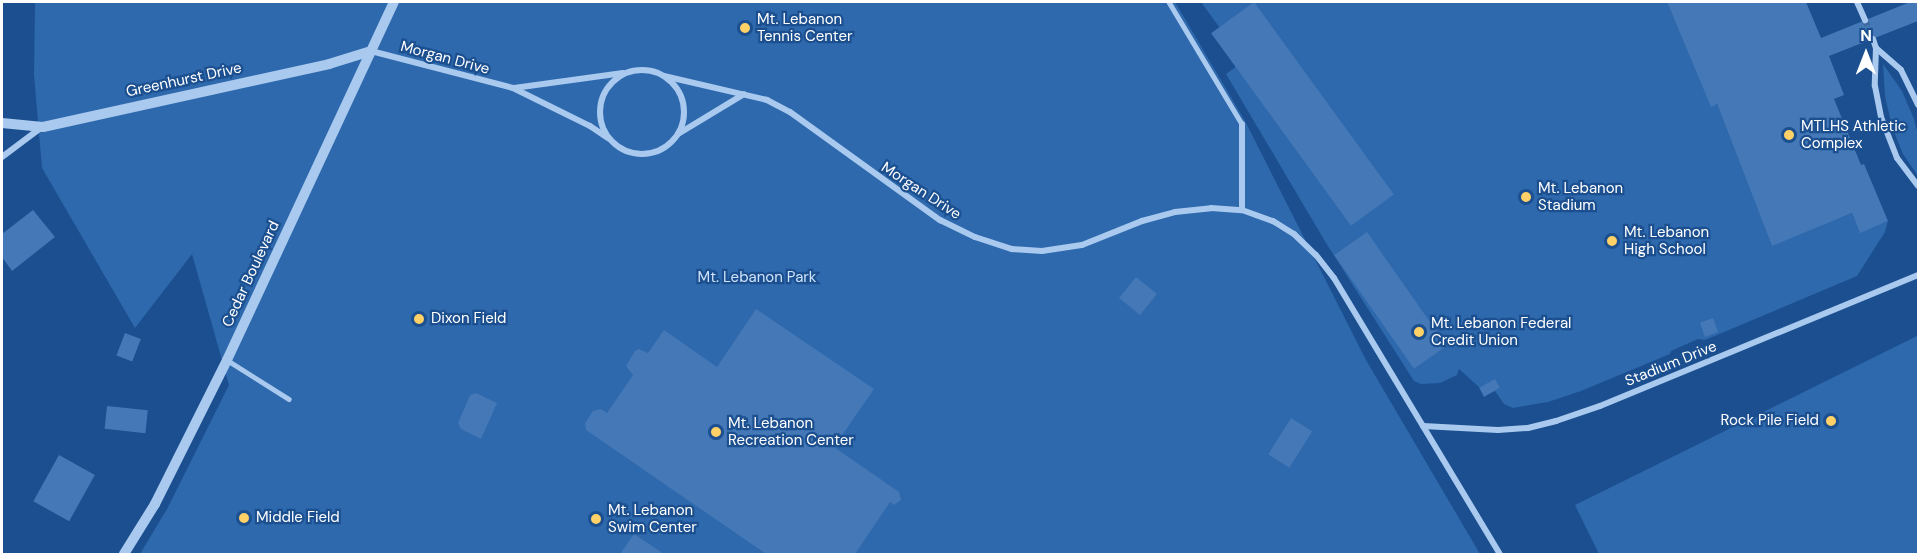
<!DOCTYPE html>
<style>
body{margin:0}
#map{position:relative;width:1920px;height:556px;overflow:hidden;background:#1b4f8f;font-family:"DM Sans",sans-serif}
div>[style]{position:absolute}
.green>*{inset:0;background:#2e69ad}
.building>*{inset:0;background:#4478b7;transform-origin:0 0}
.minor-tunnel>*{height:6px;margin-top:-3px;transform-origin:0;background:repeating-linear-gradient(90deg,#3d69a0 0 6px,transparent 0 9px)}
.service>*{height:4.5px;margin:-2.25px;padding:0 2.25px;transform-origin:2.25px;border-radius:2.25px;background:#a9c9ee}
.minor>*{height:6px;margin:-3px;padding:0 3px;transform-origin:3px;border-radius:3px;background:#a9c9ee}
.minor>.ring{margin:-3px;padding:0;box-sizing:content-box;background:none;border:6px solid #a9c9ee;border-radius:50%}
.tertiary>*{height:10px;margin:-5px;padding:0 5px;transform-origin:5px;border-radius:5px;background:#a9c9ee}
.dots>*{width:16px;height:16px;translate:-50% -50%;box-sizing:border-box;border:3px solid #1b4f8f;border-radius:50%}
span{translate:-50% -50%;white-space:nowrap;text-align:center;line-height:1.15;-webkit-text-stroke:4.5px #1b4f8f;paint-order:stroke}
.poi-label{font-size:15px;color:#fff}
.left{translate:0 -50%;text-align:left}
.right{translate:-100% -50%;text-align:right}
.street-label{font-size:15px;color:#fff}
.park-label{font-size:15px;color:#cfe3fa}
.frame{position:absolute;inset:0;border:3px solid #fff;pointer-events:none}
.north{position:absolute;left:1836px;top:24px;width:60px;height:60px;-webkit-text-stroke:4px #1b4f8f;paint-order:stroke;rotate:0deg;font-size:16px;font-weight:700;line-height:24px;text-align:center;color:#fff}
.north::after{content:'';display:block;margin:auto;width:21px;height:27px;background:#fff;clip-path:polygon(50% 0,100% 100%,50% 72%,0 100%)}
</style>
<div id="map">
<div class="green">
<i style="clip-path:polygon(35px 2px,1175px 2px,1245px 121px,1366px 360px,1480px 554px,140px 554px,167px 509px,229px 385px,192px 254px,135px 328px,42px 168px,34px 75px)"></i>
<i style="clip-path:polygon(1201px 2px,1667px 2px,1711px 106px,1717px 104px,1772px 245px,1852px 213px,1860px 232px,1888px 221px,1885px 232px,1857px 276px,1705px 340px,1698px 339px,1671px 351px,1670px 354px,1581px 391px,1548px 402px,1513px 408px,1504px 404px,1495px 391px,1484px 397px,1479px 387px,1459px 369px,1457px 375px,1440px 383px,1421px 384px,1414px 381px,1326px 243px,1226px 74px,1244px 61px)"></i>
<i style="clip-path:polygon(1883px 64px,1902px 91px,1914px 119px,1918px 135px,1918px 176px,1903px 154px,1892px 127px,1885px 96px)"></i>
<i style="clip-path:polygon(1917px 336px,1918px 554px,1599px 554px,1575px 505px)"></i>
</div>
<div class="building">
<i style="left:1254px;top:2px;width:238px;height:53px;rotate:54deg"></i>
<i style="clip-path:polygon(1667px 2px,1806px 2px,1821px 38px,1910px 2px,1918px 2px,1918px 21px,1829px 56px,1844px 95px,1834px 99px,1861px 165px,1864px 164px,1888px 221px,1860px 233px,1852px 213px,1772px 246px,1717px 104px,1711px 107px)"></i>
<i style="clip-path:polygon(33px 210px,55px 237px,12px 271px,2px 257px,2px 234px)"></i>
<i style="left:1367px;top:232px;width:139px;height:40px;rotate:55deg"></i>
<i style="left:1136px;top:277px;width:27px;height:27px;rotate:39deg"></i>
<i style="clip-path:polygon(756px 309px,874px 389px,834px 447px,899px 492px,901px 500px,894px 505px,890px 502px,855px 554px,766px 554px,586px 430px,585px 423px,593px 411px,601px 409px,607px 413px,633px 375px,626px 366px,635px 351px,639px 349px,648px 353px,664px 330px,717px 367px)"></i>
<i style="left:1713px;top:318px;width:15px;height:14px;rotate:70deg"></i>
<i style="left:125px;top:333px;width:17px;height:24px;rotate:21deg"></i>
<i style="left:1495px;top:379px;width:10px;height:18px;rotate:61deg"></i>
<i style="clip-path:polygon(476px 393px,497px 403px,481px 439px,461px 429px,458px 423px,470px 395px)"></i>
<i style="left:107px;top:406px;width:41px;height:23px;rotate:6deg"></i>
<i style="left:1291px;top:418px;width:25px;height:43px;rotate:32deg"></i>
<i style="left:59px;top:455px;width:41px;height:53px;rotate:29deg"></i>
<i style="clip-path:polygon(634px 534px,664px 554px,620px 554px)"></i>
</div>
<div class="minor-tunnel">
<i style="left:1865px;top:20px;width:21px;rotate:67deg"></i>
</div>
<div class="service">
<i style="left:1169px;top:2px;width:142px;rotate:59.1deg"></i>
<i style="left:227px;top:360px;width:73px;rotate:32.2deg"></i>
</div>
<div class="minor">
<i style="left:1857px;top:2px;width:20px;rotate:66deg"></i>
<i style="left:1873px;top:39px;width:9px;rotate:72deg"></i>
<i style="left:1876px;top:48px;width:33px;rotate:41deg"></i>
<i style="left:1901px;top:70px;width:39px;rotate:64deg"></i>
<i style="left:1876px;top:48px;width:38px;rotate:92deg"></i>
<i style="left:1875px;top:86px;width:32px;rotate:79deg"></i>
<i style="left:1881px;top:117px;width:44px;rotate:68.7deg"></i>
<i style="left:1897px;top:158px;width:35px;rotate:53deg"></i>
<i style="left:371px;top:51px;width:147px;rotate:14.6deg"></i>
<i style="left:513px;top:88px;width:86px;rotate:26.3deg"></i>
<i style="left:590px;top:126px;width:22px;rotate:34deg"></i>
<i class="ring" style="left:600px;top:70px;width:78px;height:78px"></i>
<i style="left:664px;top:76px;width:106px;rotate:13.1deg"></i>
<i style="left:767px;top:100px;width:26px;rotate:28deg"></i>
<i style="left:790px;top:112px;width:185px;rotate:35.8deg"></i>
<i style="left:940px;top:220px;width:39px;rotate:26deg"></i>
<i style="left:975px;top:237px;width:39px;rotate:18deg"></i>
<i style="left:1012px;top:249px;width:30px;rotate:4deg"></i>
<i style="left:1042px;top:251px;width:40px;rotate:-8.5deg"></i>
<i style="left:1082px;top:245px;width:65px;rotate:-21.8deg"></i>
<i style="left:1142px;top:221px;width:34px;rotate:-15deg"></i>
<i style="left:1175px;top:212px;width:36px;rotate:-6deg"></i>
<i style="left:1211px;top:208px;width:31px;rotate:4deg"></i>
<i style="left:514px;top:88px;width:110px;rotate:-7.8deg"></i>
<i style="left:1242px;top:124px;width:86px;rotate:90deg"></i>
<i style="left:1242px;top:210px;width:33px;rotate:20deg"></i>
<i style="left:1273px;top:221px;width:25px;rotate:32deg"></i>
<i style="left:1294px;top:234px;width:30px;rotate:44deg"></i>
<i style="left:1316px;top:255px;width:29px;rotate:52deg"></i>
<i style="left:1334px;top:278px;width:322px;rotate:59deg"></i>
<i style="left:678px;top:134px;width:77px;rotate:-31.2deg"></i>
<i style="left:2px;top:157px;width:50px;rotate:-36.9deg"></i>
<i style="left:1423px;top:426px;width:75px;rotate:3.1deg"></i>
<i style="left:1498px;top:430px;width:30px;rotate:-4deg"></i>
<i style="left:1528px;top:428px;width:29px;rotate:-14deg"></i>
<i style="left:1556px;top:421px;width:46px;rotate:-18.8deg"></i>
<i style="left:1600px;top:406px;width:344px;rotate:-22.4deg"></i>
</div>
<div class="tertiary">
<i style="left:2px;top:123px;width:41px;rotate:5.6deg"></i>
<i style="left:43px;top:127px;width:293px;rotate:-12.4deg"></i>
<i style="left:329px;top:64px;width:44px;rotate:-17.2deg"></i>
<i style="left:124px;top:554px;width:59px;rotate:-58.2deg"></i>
<i style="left:155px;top:504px;width:161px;rotate:-63.4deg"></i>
<i style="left:227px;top:360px;width:395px;rotate:-65deg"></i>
</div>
<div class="dots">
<i style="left:745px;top:28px;background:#ffd166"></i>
<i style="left:1789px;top:135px;background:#ffd166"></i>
<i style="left:1526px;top:197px;background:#ffd166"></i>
<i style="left:1612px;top:241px;background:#ffd166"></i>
<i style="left:419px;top:319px;background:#ffd166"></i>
<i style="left:1419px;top:332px;background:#ffd166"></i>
<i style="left:1831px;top:421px;background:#ffd166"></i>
<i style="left:716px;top:432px;background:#ffd166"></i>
<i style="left:244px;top:518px;background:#ffd166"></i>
<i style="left:596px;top:519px;background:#ffd166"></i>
</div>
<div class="poi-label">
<span class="left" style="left:757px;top:28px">Mt. Lebanon<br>Tennis Center</span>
<span class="left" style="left:1801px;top:135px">MTLHS Athletic<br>Complex</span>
<span class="left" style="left:1538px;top:197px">Mt. Lebanon<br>Stadium</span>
<span class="left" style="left:1624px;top:241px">Mt. Lebanon<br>High School</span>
<span class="left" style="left:431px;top:319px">Dixon Field</span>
<span class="left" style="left:1431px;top:332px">Mt. Lebanon Federal<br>Credit Union</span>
<span class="right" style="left:1819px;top:421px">Rock Pile Field</span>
<span class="left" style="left:728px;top:432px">Mt. Lebanon<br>Recreation Center</span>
<span class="left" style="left:608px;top:519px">Mt. Lebanon<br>Swim Center</span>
<span class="left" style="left:256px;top:518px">Middle Field</span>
</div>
<div class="street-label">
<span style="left:445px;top:58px;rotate:15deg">Morgan Drive</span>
<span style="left:184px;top:80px;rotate:-12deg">Greenhurst Drive</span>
<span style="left:921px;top:191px;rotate:33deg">Morgan Drive</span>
<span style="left:251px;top:274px;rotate:-65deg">Cedar Boulevard</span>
<span style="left:1671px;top:364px;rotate:-22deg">Stadium Drive</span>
</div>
<div class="park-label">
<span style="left:757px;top:278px">Mt. Lebanon Park</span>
</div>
<div class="frame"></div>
<div class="north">N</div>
</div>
